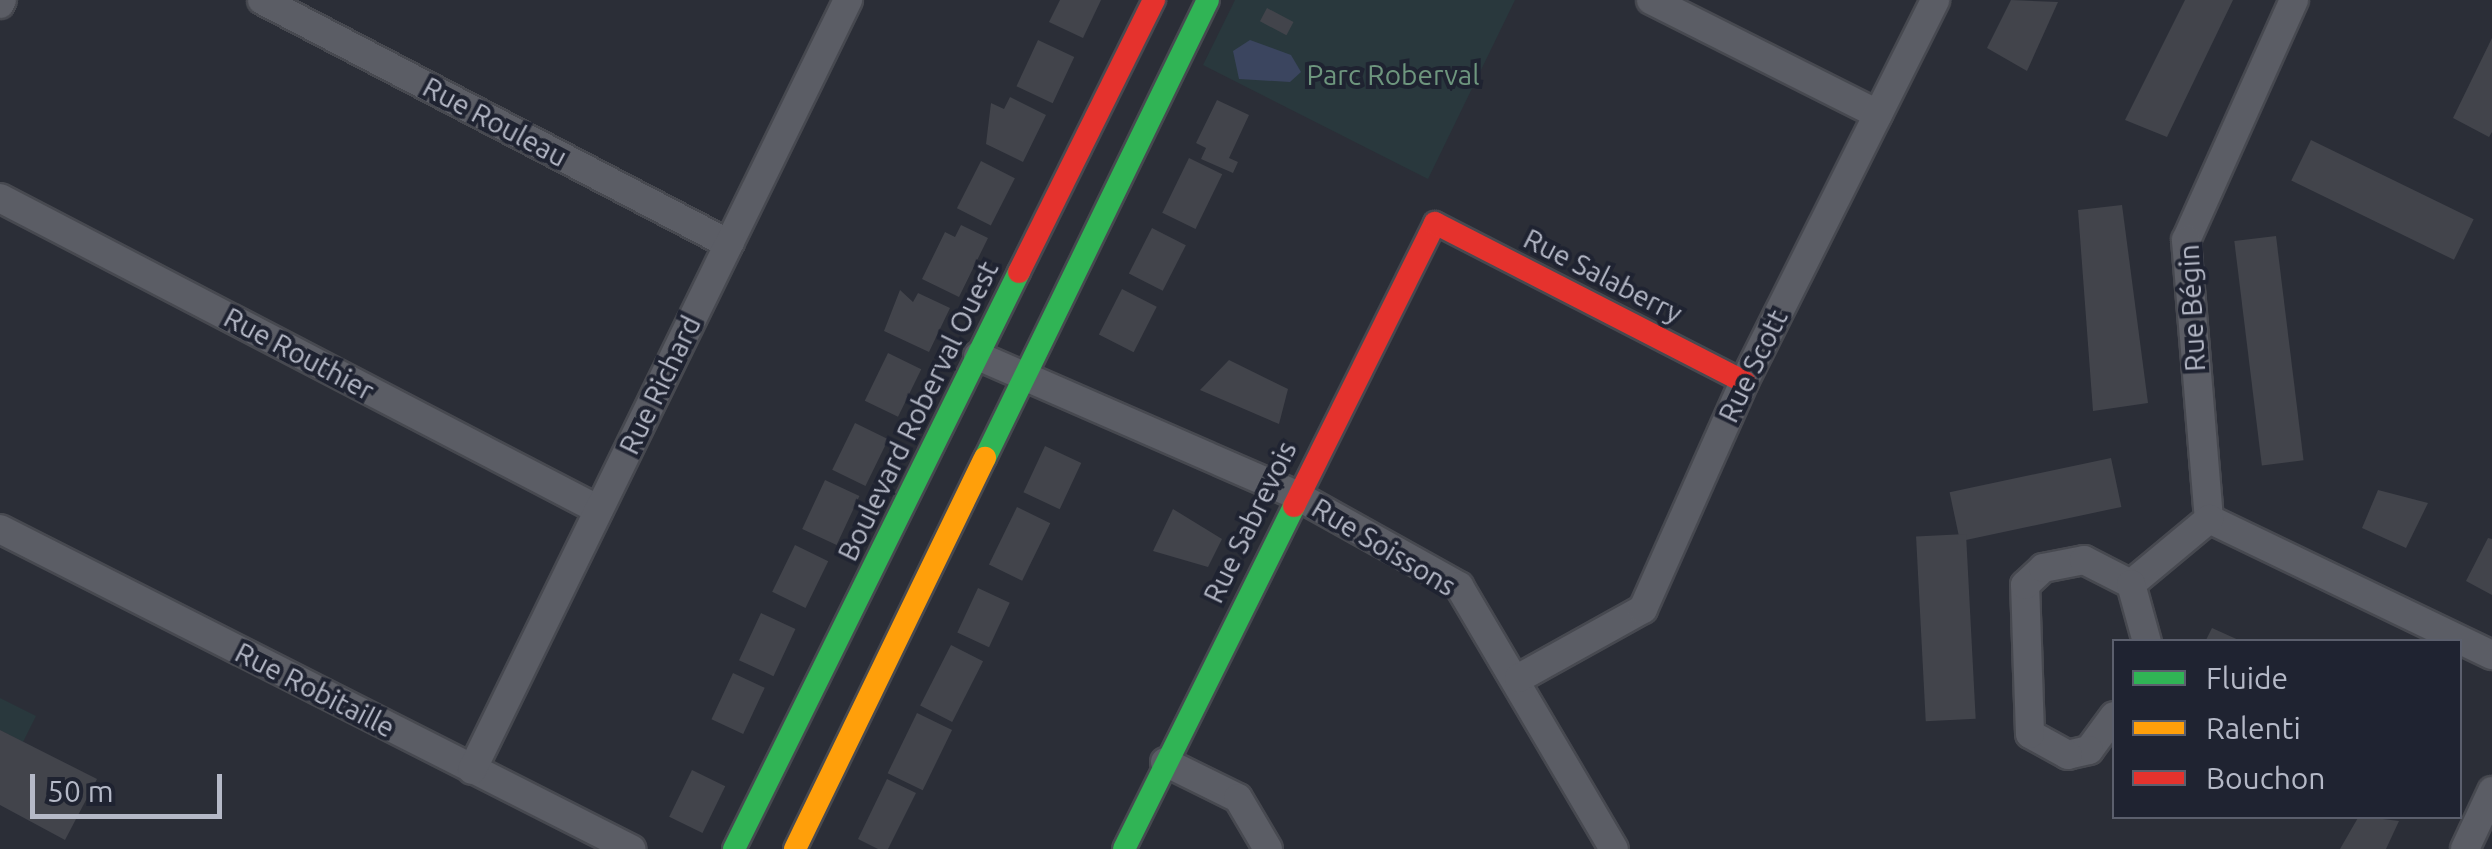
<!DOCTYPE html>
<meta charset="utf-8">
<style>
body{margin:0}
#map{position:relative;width:2492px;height:849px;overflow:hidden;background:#2b2e37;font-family:Ubuntu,sans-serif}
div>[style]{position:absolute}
.green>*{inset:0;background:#29383d}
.water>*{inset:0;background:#3b455f}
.building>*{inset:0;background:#42444b;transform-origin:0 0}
.roads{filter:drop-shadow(2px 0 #474950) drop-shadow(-2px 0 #474950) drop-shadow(0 2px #474950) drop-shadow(0 -2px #474950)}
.street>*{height:28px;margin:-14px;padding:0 14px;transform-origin:14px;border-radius:14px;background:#5b5d65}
.fast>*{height:22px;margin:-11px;padding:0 11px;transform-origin:11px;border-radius:11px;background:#30b455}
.slow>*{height:22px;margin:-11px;padding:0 11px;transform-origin:11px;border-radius:11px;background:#ff9f0a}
.jam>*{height:22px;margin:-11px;padding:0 11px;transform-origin:11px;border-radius:11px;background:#e5322d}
span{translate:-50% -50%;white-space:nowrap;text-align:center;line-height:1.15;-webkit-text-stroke:8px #1f2331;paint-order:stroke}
.park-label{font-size:28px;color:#6e967e}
.street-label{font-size:28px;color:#b5b9c7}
.legend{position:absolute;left:2112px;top:639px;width:350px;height:180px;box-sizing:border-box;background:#1f2331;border:2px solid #5b5f6d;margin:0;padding:12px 18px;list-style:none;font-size:30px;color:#b5b9c7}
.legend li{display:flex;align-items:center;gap:20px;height:50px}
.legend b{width:50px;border:2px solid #5b5f6d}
.scale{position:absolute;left:30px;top:774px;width:192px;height:45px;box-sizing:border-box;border:5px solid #b5b9c7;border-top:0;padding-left:12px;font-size:30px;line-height:35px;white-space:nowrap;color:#b5b9c7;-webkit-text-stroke:8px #1f2331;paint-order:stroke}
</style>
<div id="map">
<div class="green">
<i style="clip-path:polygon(1235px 0,1515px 0,1428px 179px,1203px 65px)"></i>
<i style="clip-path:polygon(0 698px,36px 716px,23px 742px,0 730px)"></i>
</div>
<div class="water">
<i style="clip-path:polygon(1250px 40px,1291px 55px,1301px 72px,1290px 82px,1239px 79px,1233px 51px)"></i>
</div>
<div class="building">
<i style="clip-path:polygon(1060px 0,1101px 0,1083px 38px,1049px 22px)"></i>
<i style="clip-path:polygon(2011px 0,2058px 2px,2027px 71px,1987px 48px)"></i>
<i style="clip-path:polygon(2185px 0,2233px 0,2167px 137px,2125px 120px)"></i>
<i style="left:1267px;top:8px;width:30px;height:15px;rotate:28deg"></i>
<i style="clip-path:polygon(2492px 38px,2492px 132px,2489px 137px,2453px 118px)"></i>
<i style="left:1038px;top:40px;width:40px;height:51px;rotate:25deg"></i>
<i style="clip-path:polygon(1010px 97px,1046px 115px,1023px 162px,986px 144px,991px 103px,1004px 109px)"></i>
<i style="clip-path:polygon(1217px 100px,1249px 115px,1229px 158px,1238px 162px,1233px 173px,1201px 159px,1206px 148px,1196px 143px)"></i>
<i style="left:2311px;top:140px;width:181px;height:45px;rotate:26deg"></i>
<i style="left:1189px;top:158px;width:37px;height:61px;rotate:26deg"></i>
<i style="left:981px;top:161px;width:38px;height:53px;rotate:27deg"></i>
<i style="clip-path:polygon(2122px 205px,2148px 403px,2093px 411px,2078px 210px)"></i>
<i style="clip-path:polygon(961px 225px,988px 238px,959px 297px,922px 279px,945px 232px,955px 237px)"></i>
<i style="left:1152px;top:228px;width:38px;height:51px;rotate:27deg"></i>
<i style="left:2276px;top:236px;width:226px;height:42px;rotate:83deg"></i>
<i style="left:1122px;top:289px;width:39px;height:51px;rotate:27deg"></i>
<i style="clip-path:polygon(900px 290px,913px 302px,918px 293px,950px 308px,929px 352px,884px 331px)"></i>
<i style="left:888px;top:353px;width:37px;height:53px;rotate:26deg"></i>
<i style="clip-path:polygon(1229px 360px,1288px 389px,1279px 424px,1200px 390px)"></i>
<i style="left:855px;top:423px;width:37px;height:52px;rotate:26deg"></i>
<i style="left:1045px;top:446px;width:40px;height:51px;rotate:25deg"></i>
<i style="left:2111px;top:458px;width:50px;height:165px;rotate:78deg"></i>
<i style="left:825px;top:480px;width:38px;height:54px;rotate:25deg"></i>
<i style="clip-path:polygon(2378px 490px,2428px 503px,2406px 548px,2362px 528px)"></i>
<i style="left:1017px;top:507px;width:37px;height:64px;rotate:26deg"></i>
<i style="clip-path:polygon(1173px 509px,1222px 539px,1208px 567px,1153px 551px)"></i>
<i style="left:1966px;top:534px;width:185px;height:50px;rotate:87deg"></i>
<i style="clip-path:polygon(2488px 538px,2492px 539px,2492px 595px,2466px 581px)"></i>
<i style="left:795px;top:545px;width:37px;height:52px;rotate:26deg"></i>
<i style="left:978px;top:588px;width:35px;height:49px;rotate:25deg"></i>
<i style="left:761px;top:613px;width:38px;height:52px;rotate:25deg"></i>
<i style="clip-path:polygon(2212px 628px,2243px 642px,2205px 642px)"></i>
<i style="left:951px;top:645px;width:36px;height:68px;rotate:27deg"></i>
<i style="left:733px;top:673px;width:35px;height:51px;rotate:25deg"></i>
<i style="left:917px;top:713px;width:39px;height:67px;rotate:26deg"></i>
<i style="clip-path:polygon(0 730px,97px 779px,65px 840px,0 805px)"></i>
<i style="left:692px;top:770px;width:37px;height:52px;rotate:26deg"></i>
<i style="clip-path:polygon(887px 779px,916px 793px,888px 849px,878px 849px,858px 839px)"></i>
<i style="clip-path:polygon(2359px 816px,2399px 821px,2386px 849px,2340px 849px)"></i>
</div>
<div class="roads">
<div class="street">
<i style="left:262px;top:0;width:527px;rotate:27.59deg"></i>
<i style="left:1651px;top:0;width:254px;rotate:26.7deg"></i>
<i style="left:2294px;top:0;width:263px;rotate:114.2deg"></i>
<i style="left:2186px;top:240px;width:280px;rotate:85.3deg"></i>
<i style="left:2209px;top:519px;width:314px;rotate:25.7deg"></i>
<i style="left:0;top:4px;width:4px;rotate:-63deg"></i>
<i style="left:0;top:198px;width:675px;rotate:27.51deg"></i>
<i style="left:978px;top:356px;width:347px;rotate:23.6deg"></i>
<i style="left:1296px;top:495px;width:187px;rotate:29.2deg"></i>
<i style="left:1459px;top:586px;width:305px;rotate:59.5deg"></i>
<i style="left:0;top:529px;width:708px;rotate:26.89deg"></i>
<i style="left:2131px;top:584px;width:102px;rotate:-39.8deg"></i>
<i style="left:1519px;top:678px;width:142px;rotate:-29.1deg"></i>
<i style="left:1643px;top:609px;width:248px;rotate:-66deg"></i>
<i style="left:1744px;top:382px;width:427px;rotate:-63.4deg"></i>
<i style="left:2114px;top:716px;width:42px;rotate:126.3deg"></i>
<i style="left:2089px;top:750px;width:22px;rotate:167deg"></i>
<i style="left:2068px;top:755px;width:43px;rotate:-151.1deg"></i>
<i style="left:2030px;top:734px;width:149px;rotate:-91.9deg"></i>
<i style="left:2025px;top:585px;width:25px;rotate:-43deg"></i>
<i style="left:2043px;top:568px;width:42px;rotate:-11deg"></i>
<i style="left:2084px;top:560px;width:53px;rotate:27.1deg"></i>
<i style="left:2131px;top:584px;width:60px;rotate:74.6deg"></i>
<i style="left:1165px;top:762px;width:81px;rotate:26.3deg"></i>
<i style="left:1238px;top:798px;width:59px;rotate:59.5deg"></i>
<i style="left:472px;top:770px;width:857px;rotate:-63.97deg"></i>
<i style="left:2465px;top:849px;width:64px;rotate:-65deg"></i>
</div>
<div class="fast">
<i style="left:985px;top:458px;width:509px;rotate:-64.04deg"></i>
<i style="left:734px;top:849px;width:644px;rotate:-63.71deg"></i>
<i style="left:1124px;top:849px;width:383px;rotate:-63.6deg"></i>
</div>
<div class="slow">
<i style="left:795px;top:849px;width:435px;rotate:-64.1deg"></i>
</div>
<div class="jam">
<i style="left:1019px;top:272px;width:304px;rotate:-63.6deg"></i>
<i style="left:1294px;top:506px;width:316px;rotate:-63.5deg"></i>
<i style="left:1435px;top:223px;width:348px;rotate:27.2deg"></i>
</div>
</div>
<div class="park-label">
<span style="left:1393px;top:75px">Parc Roberval</span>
</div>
<div class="street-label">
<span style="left:495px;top:122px;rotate:28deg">Rue Rouleau</span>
<span style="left:1603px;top:276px;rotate:27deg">Rue Salaberry</span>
<span style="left:2192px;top:308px;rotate:-93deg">Rue Bégin</span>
<span style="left:299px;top:354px;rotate:28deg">Rue Routhier</span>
<span style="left:1753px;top:366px;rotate:-64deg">Rue Scott</span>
<span style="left:660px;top:385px;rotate:-64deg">Rue Richard</span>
<span style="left:918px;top:411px;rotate:-64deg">Boulevard Roberval Ouest</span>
<span style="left:1250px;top:522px;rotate:-64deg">Rue Sabrevois</span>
<span style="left:1384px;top:547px;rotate:31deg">Rue Soissons</span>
<span style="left:315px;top:690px;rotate:27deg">Rue Robitaille</span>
</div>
<ul class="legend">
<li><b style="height:12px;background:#30b455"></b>Fluide</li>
<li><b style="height:12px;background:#ff9f0a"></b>Ralenti</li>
<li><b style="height:12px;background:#e5322d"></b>Bouchon</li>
</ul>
<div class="scale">50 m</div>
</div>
